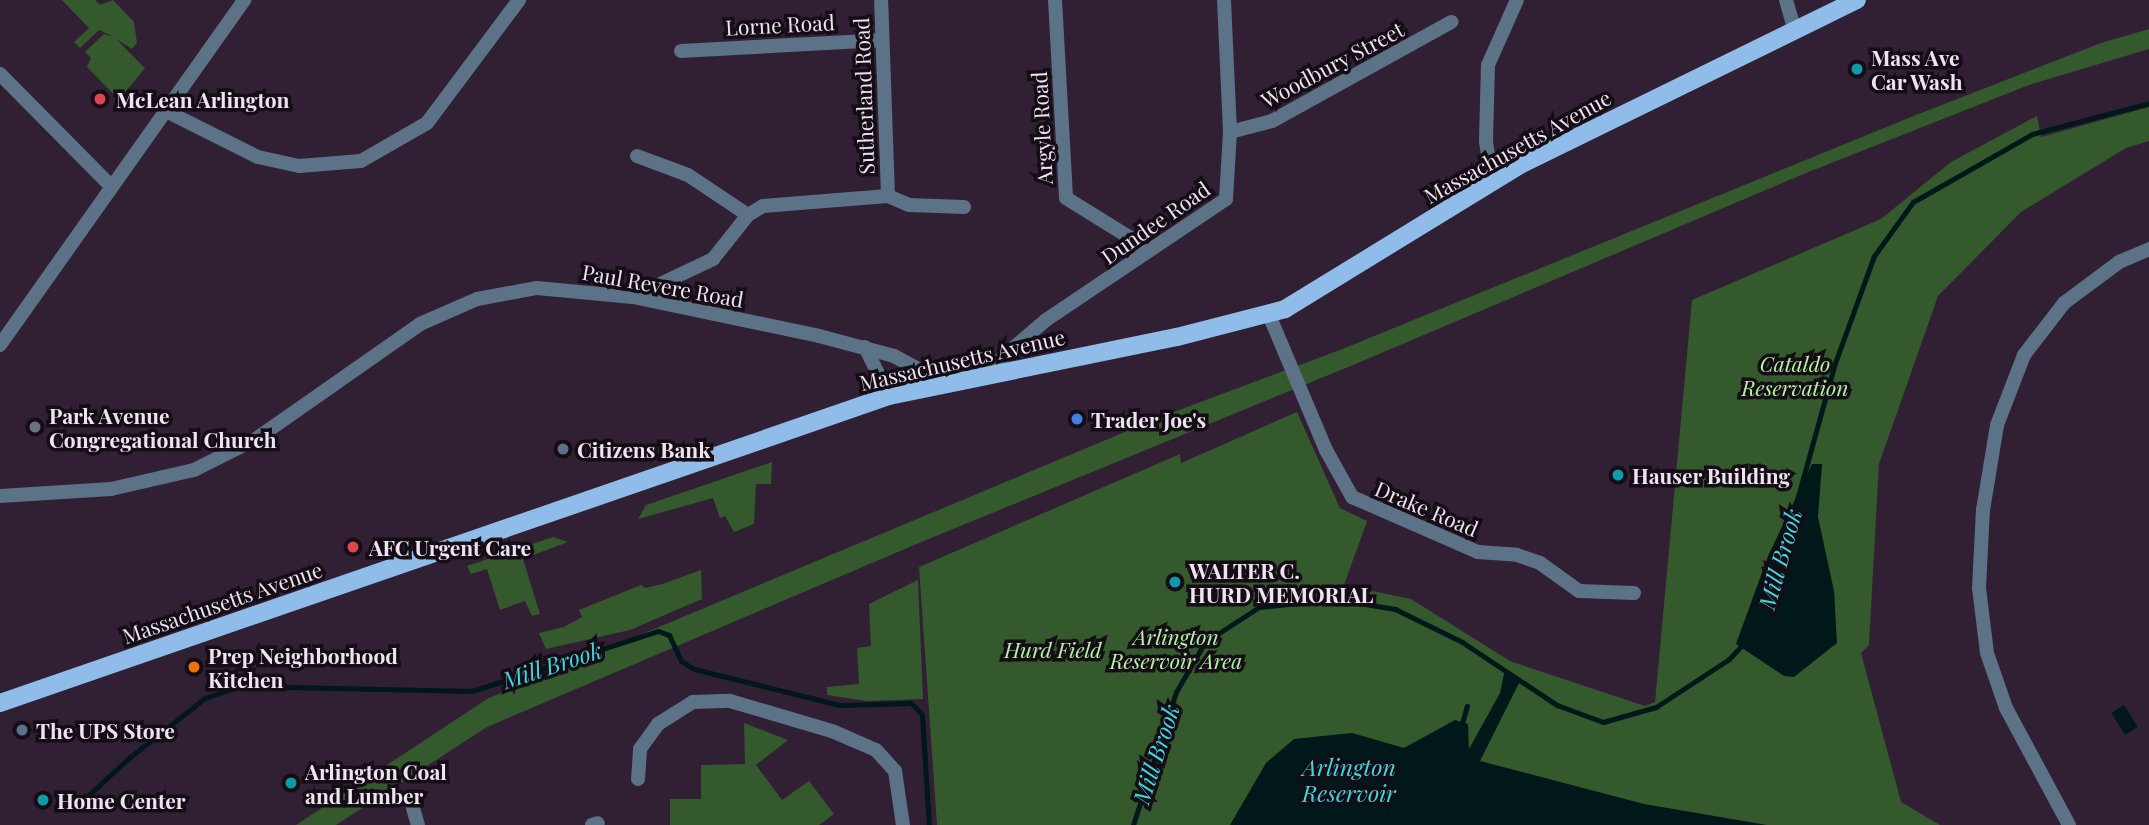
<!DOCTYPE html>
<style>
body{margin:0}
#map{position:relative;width:2149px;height:825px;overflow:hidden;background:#311f34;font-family:"Playfair Display",serif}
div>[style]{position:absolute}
.green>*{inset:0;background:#34592c}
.water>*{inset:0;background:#00181a;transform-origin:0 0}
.stream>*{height:5px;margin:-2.5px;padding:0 2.5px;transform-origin:2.5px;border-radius:2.5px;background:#00181a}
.minor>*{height:14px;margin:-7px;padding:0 7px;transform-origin:7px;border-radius:7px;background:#5c7287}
.primary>*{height:18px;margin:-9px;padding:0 9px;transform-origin:9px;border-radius:9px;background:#8fbce8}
.dots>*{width:19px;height:19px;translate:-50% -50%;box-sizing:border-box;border:4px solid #150d16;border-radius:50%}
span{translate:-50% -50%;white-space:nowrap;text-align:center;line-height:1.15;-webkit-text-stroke:7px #150d16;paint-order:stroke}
.street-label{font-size:21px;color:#efe3f1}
.poi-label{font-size:21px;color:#efe3f1;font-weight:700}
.left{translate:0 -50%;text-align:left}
.park-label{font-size:21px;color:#b4f4a5;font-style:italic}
.water-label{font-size:23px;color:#40d8df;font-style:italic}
</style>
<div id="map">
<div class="green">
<i style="clip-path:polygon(62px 0,95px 0,100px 5px,113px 0,134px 22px,137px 43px,132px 49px,116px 39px,145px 68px,119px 100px,87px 67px,91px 58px,85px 52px,104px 34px,114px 37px,99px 30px,80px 48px,74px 42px,89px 28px)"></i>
<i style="clip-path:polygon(2149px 29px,2149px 49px,2029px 85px,1806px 173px,1353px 365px,919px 543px,487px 727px,336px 825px,296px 825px,487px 699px,1163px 416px,1340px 350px,1911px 117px,2101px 43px)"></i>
<i style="clip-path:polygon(2149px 107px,2149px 141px,2126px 148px,2021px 212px,1938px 296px,1879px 464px,1869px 645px,1861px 653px,1901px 802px,1940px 825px,937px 825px,919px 567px,1180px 454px,1181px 463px,1297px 412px,1340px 508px,1367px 521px,1344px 585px,1411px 599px,1510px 661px,1645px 706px,1655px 702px,1692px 300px,1881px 219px,1951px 162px,2037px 116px,2041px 137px)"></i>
<i style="clip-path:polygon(772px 462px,771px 484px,756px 484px,754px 524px,734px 532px,725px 516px,720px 518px,713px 498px,638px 519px,646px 505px)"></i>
<i style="clip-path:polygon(553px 537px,568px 542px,523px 559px,540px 614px,532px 616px,525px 601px,500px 610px,487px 569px,471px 574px,467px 566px)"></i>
<i style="clip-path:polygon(701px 570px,702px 599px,630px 630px,546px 649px,539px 633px,564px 627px,582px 617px,579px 610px,641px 585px,645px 588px,662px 584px)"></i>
<i style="clip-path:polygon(918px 580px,923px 699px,867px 701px,827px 695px,827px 687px,859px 684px,857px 648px,871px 646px,869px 604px)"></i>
<i style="clip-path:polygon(744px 723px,788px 740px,756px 765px,782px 800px,809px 781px,834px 814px,819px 825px,670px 825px,670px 799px,701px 799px,701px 765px,745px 764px)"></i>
</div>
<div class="water">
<i style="clip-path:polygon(1812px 464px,1822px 464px,1818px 517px,1834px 591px,1837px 643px,1794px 677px,1784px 676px,1736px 644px,1768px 556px)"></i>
<i style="clip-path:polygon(1505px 669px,1521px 679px,1480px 761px,1644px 804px,1767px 825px,1230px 825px,1266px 763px,1294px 739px,1352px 733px,1404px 748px,1455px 720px,1468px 724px,1469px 749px,1500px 693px)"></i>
<i style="left:2124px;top:705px;width:26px;height:15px;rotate:58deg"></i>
</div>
<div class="stream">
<i style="left:1797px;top:500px;width:142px;rotate:-74.5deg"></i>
<i style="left:1835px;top:363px;width:114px;rotate:-70deg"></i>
<i style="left:1874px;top:256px;width:67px;rotate:-54.2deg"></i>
<i style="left:1913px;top:202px;width:137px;rotate:-29.7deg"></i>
<i style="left:2032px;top:134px;width:121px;rotate:-14.8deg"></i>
<i style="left:1462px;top:723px;width:18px;rotate:-74deg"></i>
<i style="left:81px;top:802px;width:67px;rotate:-42.6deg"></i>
<i style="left:130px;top:757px;width:95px;rotate:-38.2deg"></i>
<i style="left:205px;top:698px;width:36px;rotate:-19deg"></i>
<i style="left:239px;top:686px;width:233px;rotate:1.2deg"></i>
<i style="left:472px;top:691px;width:195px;rotate:-17.9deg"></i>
<i style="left:658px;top:631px;width:12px;rotate:20deg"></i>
<i style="left:669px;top:635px;width:29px;rotate:65deg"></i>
<i style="left:681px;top:661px;width:15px;rotate:32deg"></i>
<i style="left:694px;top:669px;width:149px;rotate:13.9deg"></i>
<i style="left:839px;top:705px;width:72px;rotate:-1.6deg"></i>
<i style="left:911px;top:703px;width:16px;rotate:47deg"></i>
<i style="left:922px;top:715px;width:110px;rotate:86.4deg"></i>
<i style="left:1133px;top:825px;width:140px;rotate:-72.1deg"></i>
<i style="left:1176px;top:692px;width:58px;rotate:-59.9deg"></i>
<i style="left:1205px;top:642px;width:64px;rotate:-32.9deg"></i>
<i style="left:1259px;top:607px;width:76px;rotate:-6deg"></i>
<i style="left:1335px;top:599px;width:61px;rotate:9.5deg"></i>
<i style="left:1395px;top:609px;width:75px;rotate:26.2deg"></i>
<i style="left:1462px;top:642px;width:114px;rotate:33.6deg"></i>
<i style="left:1557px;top:705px;width:49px;rotate:20.3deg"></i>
<i style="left:1603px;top:722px;width:55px;rotate:-15.8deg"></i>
<i style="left:1656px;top:707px;width:87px;rotate:-33.3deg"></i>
<i style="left:1729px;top:659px;width:23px;rotate:-47deg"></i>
</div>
<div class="minor">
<i style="left:1055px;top:0;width:198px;rotate:86.8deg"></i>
<i style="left:1066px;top:198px;width:74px;rotate:31.8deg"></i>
<i style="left:1129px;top:237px;width:22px;rotate:47deg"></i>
<i style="left:1786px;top:0;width:32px;rotate:74deg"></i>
<i style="left:681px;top:51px;width:201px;rotate:-3.1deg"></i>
<i style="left:0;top:74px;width:159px;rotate:45.3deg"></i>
<i style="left:168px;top:112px;width:101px;rotate:26.6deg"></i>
<i style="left:258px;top:157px;width:42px;rotate:12.4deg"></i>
<i style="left:299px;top:166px;width:62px;rotate:-4.6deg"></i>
<i style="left:361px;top:161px;width:76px;rotate:-29.9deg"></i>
<i style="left:427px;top:123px;width:154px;rotate:-53.2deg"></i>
<i style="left:1230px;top:132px;width:43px;rotate:-14.7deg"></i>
<i style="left:1272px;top:121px;width:205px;rotate:-28.9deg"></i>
<i style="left:637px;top:156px;width:54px;rotate:20.4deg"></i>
<i style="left:688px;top:175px;width:72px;rotate:33.7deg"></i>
<i style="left:1492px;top:180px;width:39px;rotate:-99deg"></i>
<i style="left:1486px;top:141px;width:76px;rotate:-88.5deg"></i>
<i style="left:1488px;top:65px;width:71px;rotate:-66deg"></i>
<i style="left:888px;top:196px;width:23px;rotate:23deg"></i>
<i style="left:909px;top:205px;width:55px;rotate:2.1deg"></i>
<i style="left:633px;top:297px;width:89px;rotate:-25.4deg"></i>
<i style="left:713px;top:259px;width:56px;rotate:-51.5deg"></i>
<i style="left:748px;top:215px;width:17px;rotate:-31deg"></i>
<i style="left:763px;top:206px;width:125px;rotate:-4.6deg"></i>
<i style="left:888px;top:196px;width:196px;rotate:-92deg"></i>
<i style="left:1269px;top:315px;width:147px;rotate:67.1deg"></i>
<i style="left:1326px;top:450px;width:54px;rotate:61deg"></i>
<i style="left:1352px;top:497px;width:137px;rotate:23.6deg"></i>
<i style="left:1478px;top:552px;width:39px;rotate:4deg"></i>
<i style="left:1517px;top:555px;width:24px;rotate:19deg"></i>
<i style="left:1540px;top:563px;width:48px;rotate:35.7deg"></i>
<i style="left:1579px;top:591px;width:55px;rotate:2.1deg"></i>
<i style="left:0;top:345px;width:423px;rotate:-54.7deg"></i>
<i style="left:865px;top:347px;width:55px;rotate:63.9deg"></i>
<i style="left:982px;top:375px;width:84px;rotate:-40.7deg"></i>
<i style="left:1046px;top:320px;width:217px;rotate:-33.9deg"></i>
<i style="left:1226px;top:199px;width:67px;rotate:-86.6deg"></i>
<i style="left:1230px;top:132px;width:132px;rotate:-92.6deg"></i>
<i style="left:0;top:496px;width:111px;rotate:-3.6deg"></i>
<i style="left:111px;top:489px;width:85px;rotate:-12.9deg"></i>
<i style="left:194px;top:470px;width:69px;rotate:-26.6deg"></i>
<i style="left:256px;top:439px;width:200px;rotate:-35deg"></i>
<i style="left:420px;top:324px;width:62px;rotate:-23.7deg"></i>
<i style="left:477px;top:299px;width:61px;rotate:-10.4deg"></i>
<i style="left:537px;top:288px;width:96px;rotate:5.4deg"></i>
<i style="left:633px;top:297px;width:190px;rotate:11.8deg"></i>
<i style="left:819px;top:336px;width:78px;rotate:14.9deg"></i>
<i style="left:894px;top:356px;width:57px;rotate:28.4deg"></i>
<i style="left:638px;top:779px;width:30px;rotate:-86deg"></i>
<i style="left:640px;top:749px;width:31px;rotate:-54deg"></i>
<i style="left:658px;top:724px;width:41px;rotate:-32.2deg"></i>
<i style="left:693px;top:702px;width:37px;rotate:-2deg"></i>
<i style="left:730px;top:701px;width:106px;rotate:16.4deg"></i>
<i style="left:832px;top:731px;width:48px;rotate:23.4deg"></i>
<i style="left:876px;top:750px;width:28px;rotate:48deg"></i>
<i style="left:895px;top:771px;width:55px;rotate:81.6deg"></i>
<i style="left:413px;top:808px;width:18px;rotate:74deg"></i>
<i style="left:592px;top:825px;width:6px;rotate:-18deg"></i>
<i style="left:2069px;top:825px;width:133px;rotate:-118.3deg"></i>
<i style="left:2006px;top:708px;width:58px;rotate:-109.1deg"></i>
<i style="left:1987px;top:653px;width:65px;rotate:-97deg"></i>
<i style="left:1979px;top:588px;width:78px;rotate:-87.1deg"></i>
<i style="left:1983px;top:510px;width:86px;rotate:-80.6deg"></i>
<i style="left:1997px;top:425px;width:75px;rotate:-68.9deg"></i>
<i style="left:2024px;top:355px;width:66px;rotate:-52.4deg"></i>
<i style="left:2064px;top:303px;width:69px;rotate:-36.7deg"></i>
<i style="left:2119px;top:262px;width:33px;rotate:-23deg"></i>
</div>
<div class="primary">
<i style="left:0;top:703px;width:941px;rotate:-19.05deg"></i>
<i style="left:889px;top:396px;width:294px;rotate:-11.6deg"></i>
<i style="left:1177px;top:337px;width:112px;rotate:-14.5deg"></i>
<i style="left:1285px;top:309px;width:276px;rotate:-31.5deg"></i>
<i style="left:1520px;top:165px;width:375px;rotate:-26.1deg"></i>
</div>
<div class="dots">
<i style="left:1857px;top:69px;background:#0f9aa8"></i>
<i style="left:100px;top:99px;background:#e0444e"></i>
<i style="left:1077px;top:419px;background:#3f7fe0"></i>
<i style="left:35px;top:427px;background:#6b7280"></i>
<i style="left:563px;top:449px;background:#5c6f8a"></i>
<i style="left:1618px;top:475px;background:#0f9aa8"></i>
<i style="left:353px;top:547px;background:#e0444e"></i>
<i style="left:1175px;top:582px;background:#0f9aa8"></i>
<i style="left:194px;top:667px;background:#e8710a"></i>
<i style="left:22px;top:730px;background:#5c6f8a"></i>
<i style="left:291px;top:783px;background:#0f9aa8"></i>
<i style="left:43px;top:800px;background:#0f9aa8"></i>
</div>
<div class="street-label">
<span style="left:780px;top:24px;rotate:-3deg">Lorne Road</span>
<span style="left:1332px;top:64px;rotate:-28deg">Woodbury Street</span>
<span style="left:863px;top:96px;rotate:-92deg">Sutherland Road</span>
<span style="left:1041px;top:128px;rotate:-93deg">Argyle Road</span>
<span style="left:1517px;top:146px;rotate:-29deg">Massachusetts Avenue</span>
<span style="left:1155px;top:222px;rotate:-35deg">Dundee Road</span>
<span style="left:663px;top:285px;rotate:10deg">Paul Revere Road</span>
<span style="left:962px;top:359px;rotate:-13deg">Massachusetts Avenue</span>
<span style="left:1427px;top:508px;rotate:23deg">Drake Road</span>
<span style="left:222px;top:602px;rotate:-19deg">Massachusetts Avenue</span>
</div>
<div class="poi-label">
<span class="left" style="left:1871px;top:69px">Mass Ave<br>Car Wash</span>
<span class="left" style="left:116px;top:99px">McLean Arlington</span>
<span class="left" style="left:49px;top:427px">Park Avenue<br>Congregational Church</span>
<span class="left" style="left:1091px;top:419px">Trader Joe's</span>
<span class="left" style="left:577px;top:449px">Citizens Bank</span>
<span class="left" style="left:1632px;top:475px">Hauser Building</span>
<span class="left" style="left:369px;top:547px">AFC Urgent Care</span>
<span class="left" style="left:1189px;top:582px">WALTER C.<br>HURD MEMORIAL</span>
<span class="left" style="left:208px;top:667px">Prep Neighborhood<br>Kitchen</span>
<span class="left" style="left:36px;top:730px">The UPS Store</span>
<span class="left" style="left:305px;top:783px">Arlington Coal<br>and Lumber</span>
<span class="left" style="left:57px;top:800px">Home Center</span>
</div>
<div class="park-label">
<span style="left:1795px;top:375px">Cataldo<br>Reservation</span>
<span style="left:1176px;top:648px">Arlington<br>Reservoir Area</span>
<span style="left:1053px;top:649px">Hurd Field</span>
</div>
<div class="water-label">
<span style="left:1780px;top:559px;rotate:-74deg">Mill Brook</span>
<span style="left:552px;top:665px;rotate:-18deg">Mill Brook</span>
<span style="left:1156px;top:754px;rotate:-72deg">Mill Brook</span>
<span style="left:1349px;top:780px">Arlington<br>Reservoir</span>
</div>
</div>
